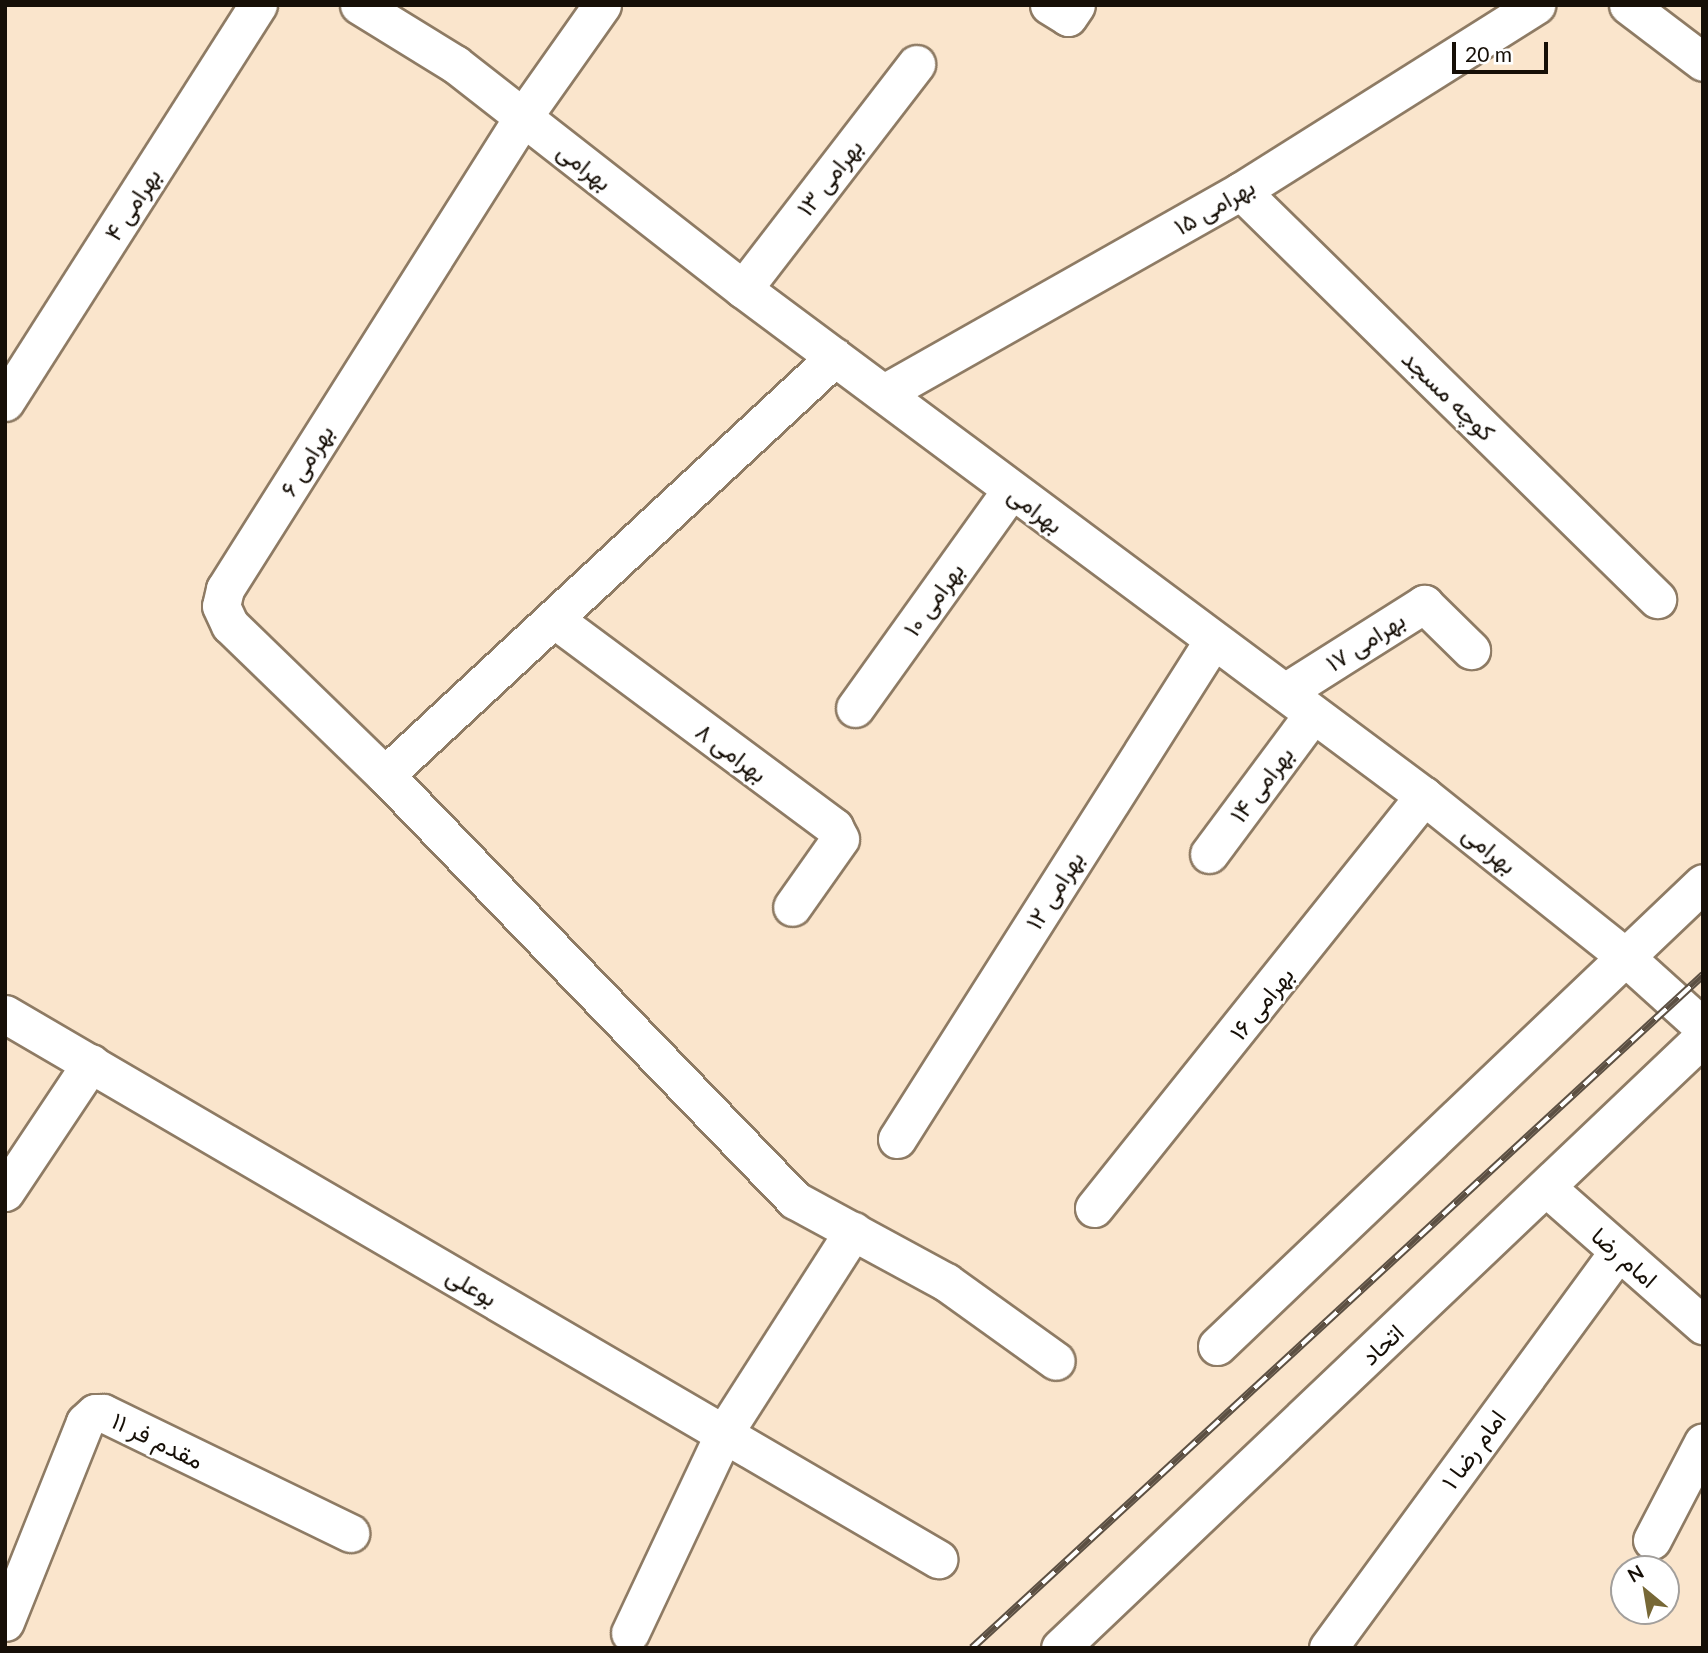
<!DOCTYPE html>
<meta charset="utf-8">
<style>
body{margin:0}
#map{position:relative;width:1708px;height:1653px;overflow:hidden;background:#fae5cc;font-family:Lato,Vazirmatn,sans-serif}
div>[style]{position:absolute}
.roads{filter:drop-shadow(2px 0 #8e7b64) drop-shadow(-2px 0 #8e7b64) drop-shadow(0 2px #8e7b64) drop-shadow(0 -2px #8e7b64)}
.minor>*{height:37px;margin:-18.5px;padding:0 18.5px;transform-origin:18.5px;border-radius:18.5px;background:#fff}
.rail>*{height:8px;margin-top:-4px;transform-origin:0;background:repeating-linear-gradient(90deg,#fff 0 16px,#5c5043 0 32px);box-sizing:border-box;border-block:2px solid #5c5043}
span{translate:-50% -50%;white-space:nowrap;text-align:center;line-height:1.15;-webkit-text-stroke:5px #fff;paint-order:stroke}
.street-label{font-size:24px;color:#160f07}
.frame{position:absolute;inset:0;border:7px solid #160f07;pointer-events:none}
.north{position:absolute;left:1610px;top:1555px;width:70px;height:70px;box-sizing:border-box;background:#fff;border:2px solid #a29f9c;border-radius:50%;rotate:330deg;font-size:19px;font-weight:700;line-height:28px;text-align:center;color:#160f07}
.north::after{content:'';display:block;margin:auto;width:24px;height:32px;background:#776836;clip-path:polygon(50% 0,100% 100%,50% 72%,0 100%)}
.scale{position:absolute;left:1452px;top:42px;width:96px;height:32px;box-sizing:border-box;border:4px solid #160f07;border-top:0;padding-left:9px;font-size:21px;line-height:24px;white-space:nowrap;color:#160f07;-webkit-text-stroke:5px #fff;paint-order:stroke}
</style>
<div id="map">
<div class="roads">
<div class="minor">
<i style="left:359px;top:5px;width:113px;rotate:31.6deg"></i>
<i style="left:455px;top:64px;width:365px;rotate:38deg"></i>
<i style="left:743px;top:289px;width:849px;rotate:36.67deg"></i>
<i style="left:1424px;top:796px;width:255px;rotate:38.6deg"></i>
<i style="left:1623px;top:955px;width:108px;rotate:42deg"></i>
<i style="left:602px;top:5px;width:137px;rotate:125.2deg"></i>
<i style="left:523px;top:117px;width:558px;rotate:122.27deg"></i>
<i style="left:225px;top:589px;width:17px;rotate:103deg"></i>
<i style="left:221px;top:606px;width:21px;rotate:65deg"></i>
<i style="left:230px;top:625px;width:216px;rotate:44.1deg"></i>
<i style="left:385px;top:775px;width:591px;rotate:46.03deg"></i>
<i style="left:795px;top:1200px;width:172px;rotate:28.5deg"></i>
<i style="left:946px;top:1282px;width:135px;rotate:35.7deg"></i>
<i style="left:1049px;top:5px;width:22px;rotate:32deg"></i>
<i style="left:1068px;top:17px;width:14px;rotate:-56deg"></i>
<i style="left:1628px;top:5px;width:94px;rotate:37.2deg"></i>
<i style="left:1241px;top:191px;width:583px;rotate:44.44deg"></i>
<i style="left:743px;top:289px;width:284px;rotate:-52.4deg"></i>
<i style="left:884px;top:393px;width:410px;rotate:-29.5deg"></i>
<i style="left:1241px;top:191px;width:349px;rotate:-32.2deg"></i>
<i style="left:5px;top:402px;width:471px;rotate:-57.5deg"></i>
<i style="left:554px;top:619px;width:349px;rotate:36.6deg"></i>
<i style="left:834px;top:827px;width:13px;rotate:63deg"></i>
<i style="left:840px;top:839px;width:83px;rotate:125.2deg"></i>
<i style="left:1285px;top:692px;width:165px;rotate:-32.3deg"></i>
<i style="left:1424px;top:604px;width:66px;rotate:44.4deg"></i>
<i style="left:855px;top:708px;width:268px;rotate:-54.4deg"></i>
<i style="left:385px;top:775px;width:614px;rotate:-42.89deg"></i>
<i style="left:1209px;top:854px;width:174px;rotate:-53.4deg"></i>
<i style="left:5px;top:1014px;width:1081px;rotate:30.29deg"></i>
<i style="left:897px;top:1139px;width:588px;rotate:-57.63deg"></i>
<i style="left:1547px;top:1188px;width:208px;rotate:41.3deg"></i>
<i style="left:5px;top:1192px;width:155px;rotate:-56.3deg"></i>
<i style="left:1094px;top:1208px;width:528px;rotate:-51.31deg"></i>
<i style="left:1217px;top:1346px;width:671px;rotate:-43.61deg"></i>
<i style="left:1652px;top:1540px;width:110px;rotate:-62.5deg"></i>
<i style="left:5px;top:1622px;width:215px;rotate:-68.2deg"></i>
<i style="left:85px;top:1422px;width:13px;rotate:-42deg"></i>
<i style="left:95px;top:1413px;width:8px"></i>
<i style="left:103px;top:1413px;width:275px;rotate:25.9deg"></i>
<i style="left:630px;top:1633px;width:221px;rotate:-64.8deg"></i>
<i style="left:724px;top:1433px;width:240px;rotate:-57.4deg"></i>
<i style="left:1060px;top:1648px;width:887px;rotate:-43.54deg"></i>
<i style="left:1328px;top:1648px;width:492px;rotate:-53.8deg"></i>
</div>
</div>
<div class="rail">
<i style="left:972px;top:1648px;width:994px;rotate:-42.63deg"></i>
</div>
<div class="street-label">
<span style="left:585px;top:166px;rotate:38deg">بهرامی</span>
<span style="left:829px;top:177px;rotate:-52deg">بهرامی ۱۳</span>
<span style="left:132px;top:204px;rotate:-57deg">بهرامی ۴</span>
<span style="left:1214px;top:206px;rotate:-30deg">بهرامی ۱۵</span>
<span style="left:1449px;top:395px;rotate:44deg">کوچه مسجد</span>
<span style="left:306px;top:460px;rotate:-58deg">بهرامی ۶</span>
<span style="left:1036px;top:509px;rotate:37deg">بهرامی</span>
<span style="left:933px;top:599px;rotate:-54deg">بهرامی ۱۰</span>
<span style="left:1365px;top:641px;rotate:-33deg">بهرامی ۱۷</span>
<span style="left:732px;top:752px;rotate:37deg">بهرامی ۸</span>
<span style="left:1261px;top:784px;rotate:-53deg">بهرامی ۱۴</span>
<span style="left:1490px;top:849px;rotate:39deg">بهرامی</span>
<span style="left:1054px;top:890px;rotate:-58deg">بهرامی ۱۲</span>
<span style="left:1261px;top:1003px;rotate:-51deg">بهرامی ۱۶</span>
<span style="left:1625px;top:1257px;rotate:41deg">امام رضا</span>
<span style="left:472px;top:1286px;rotate:30deg">بوعلی</span>
<span style="left:1382px;top:1344px;rotate:-43deg">اتحاد</span>
<span style="left:158px;top:1440px;rotate:26deg">مقدم فر ۱۱</span>
<span style="left:1473px;top:1449px;rotate:-54deg">امام رضا ۱</span>
</div>
<div class="frame"></div>
<div class="north">N</div>
<div class="scale">20 m</div>
</div>
